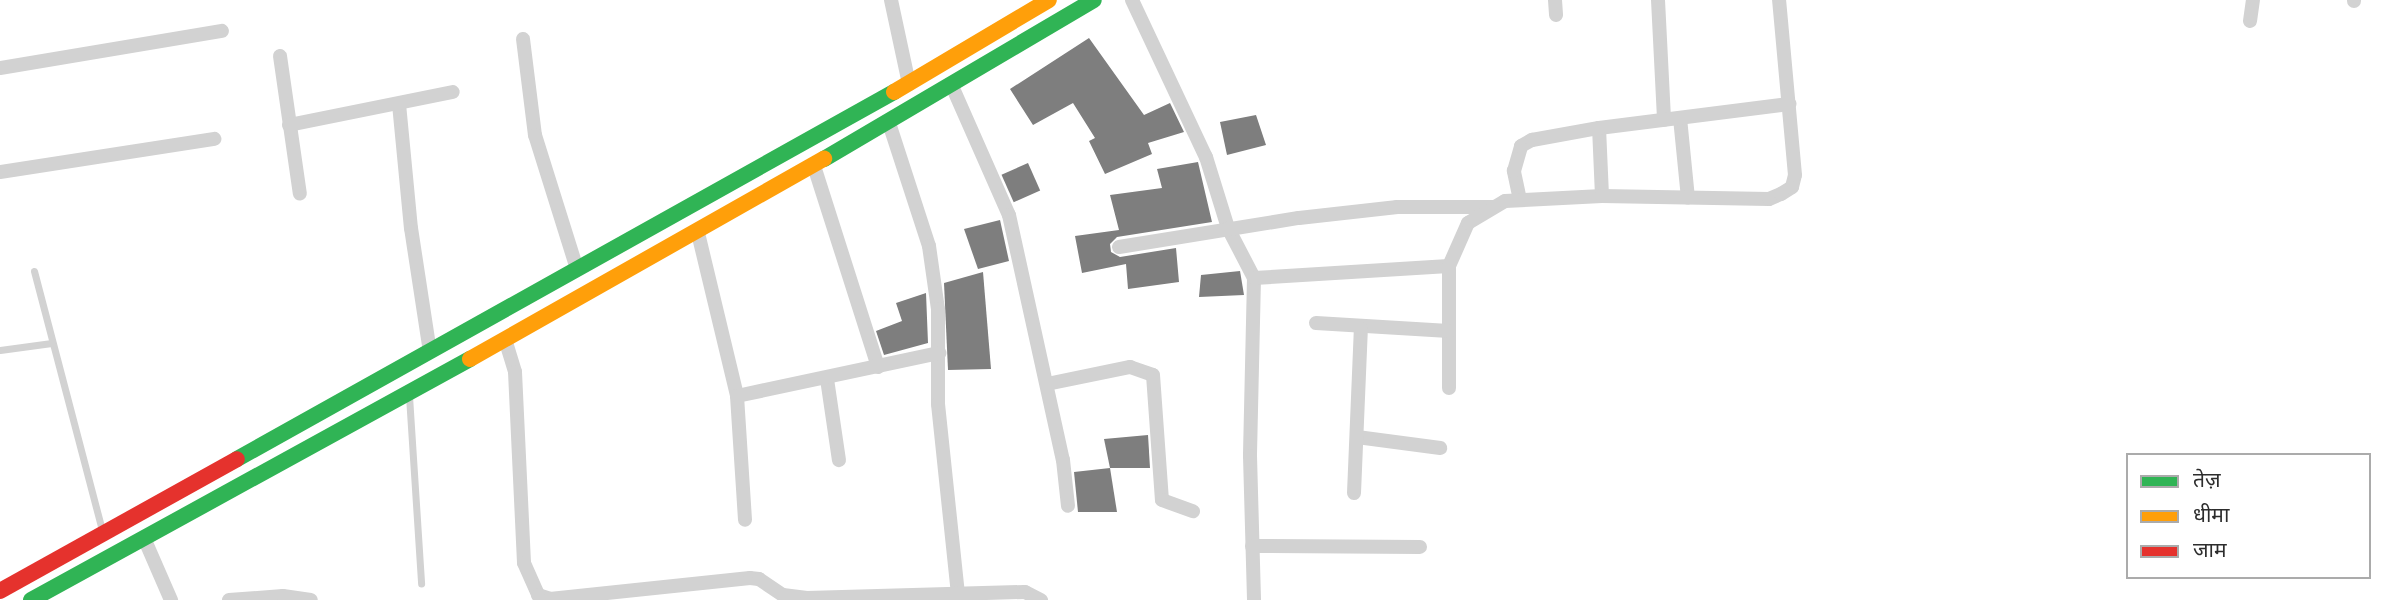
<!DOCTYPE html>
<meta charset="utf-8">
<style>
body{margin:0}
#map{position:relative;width:2392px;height:600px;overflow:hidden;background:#fff;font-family:Raleway,"Noto Sans Devanagari",sans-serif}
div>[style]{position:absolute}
.building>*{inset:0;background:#7e7e7e;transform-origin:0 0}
.lane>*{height:7px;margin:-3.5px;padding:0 3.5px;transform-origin:3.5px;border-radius:3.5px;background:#d2d2d2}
.street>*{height:14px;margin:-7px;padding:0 7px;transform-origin:7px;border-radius:7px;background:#d2d2d2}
.fast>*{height:16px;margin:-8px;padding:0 8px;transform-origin:8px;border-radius:8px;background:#30b455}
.slow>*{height:16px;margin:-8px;padding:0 8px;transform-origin:8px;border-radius:8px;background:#ff9f0a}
.jam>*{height:16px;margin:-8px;padding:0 8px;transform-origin:8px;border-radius:8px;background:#e5322d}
span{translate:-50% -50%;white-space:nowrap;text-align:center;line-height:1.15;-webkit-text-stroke:7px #fff;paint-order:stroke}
.legend{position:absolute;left:2126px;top:453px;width:245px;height:126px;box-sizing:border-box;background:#fff;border:2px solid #ababab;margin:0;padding:9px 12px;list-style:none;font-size:21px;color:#2d2d2d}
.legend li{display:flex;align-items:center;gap:14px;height:35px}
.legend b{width:35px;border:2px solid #ababab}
</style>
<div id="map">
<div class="building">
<i style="clip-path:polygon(1089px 38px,1144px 115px,1170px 103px,1184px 132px,1148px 143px,1152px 154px,1105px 174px,1089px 141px,1095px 138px,1073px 103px,1033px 125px,1010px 89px)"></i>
<i style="clip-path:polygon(1256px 115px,1266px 145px,1227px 155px,1220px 122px)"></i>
<i style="clip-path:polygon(1198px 162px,1212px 222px,1117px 237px,1110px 244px,1111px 252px,1120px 257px,1176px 248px,1179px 282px,1128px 289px,1126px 264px,1082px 273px,1075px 236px,1119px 230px,1110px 195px,1162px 188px,1157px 169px)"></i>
<i style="left:1028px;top:163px;width:30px;height:29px;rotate:66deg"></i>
<i style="clip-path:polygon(1000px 220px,1009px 261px,978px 269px,964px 229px)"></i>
<i style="clip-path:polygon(1240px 271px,1244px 295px,1199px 297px,1201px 275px)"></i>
<i style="clip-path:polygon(983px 272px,991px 369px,948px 370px,944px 283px)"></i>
<i style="clip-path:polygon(926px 293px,928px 343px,884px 355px,876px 331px,902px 321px,896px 303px)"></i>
<i style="clip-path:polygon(1148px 435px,1150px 468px,1110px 468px,1104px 439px)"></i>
<i style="clip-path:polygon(1110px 468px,1117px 512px,1078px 512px,1074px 472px)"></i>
</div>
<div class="lane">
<i style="left:34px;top:271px;width:269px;rotate:75.3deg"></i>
<i style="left:0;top:350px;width:52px;rotate:-7.7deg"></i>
<i style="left:409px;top:396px;width:188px;rotate:86.3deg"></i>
</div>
<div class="street">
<i style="left:891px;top:0;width:86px;rotate:77.9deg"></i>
<i style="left:1132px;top:0;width:174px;rotate:64.8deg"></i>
<i style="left:1206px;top:157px;width:74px;rotate:72.8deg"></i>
<i style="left:1228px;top:228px;width:56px;rotate:62.5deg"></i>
<i style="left:1254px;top:278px;width:178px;rotate:91.3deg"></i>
<i style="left:1250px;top:456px;width:144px;rotate:88.4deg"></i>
<i style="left:1555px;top:0;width:15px;rotate:86deg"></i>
<i style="left:1658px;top:0;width:120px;rotate:87.1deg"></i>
<i style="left:2354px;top:1px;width:1px;rotate:-90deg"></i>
<i style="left:2250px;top:21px;width:21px;rotate:-82deg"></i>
<i style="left:523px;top:39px;width:97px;rotate:82.9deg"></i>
<i style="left:535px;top:135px;width:140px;rotate:72.6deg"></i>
<i style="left:280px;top:56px;width:139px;rotate:81.8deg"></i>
<i style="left:0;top:68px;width:225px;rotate:-9.5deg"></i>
<i style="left:952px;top:86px;width:141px;rotate:66.2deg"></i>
<i style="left:1009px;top:215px;width:251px;rotate:77.6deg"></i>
<i style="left:1063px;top:460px;width:46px;rotate:83.8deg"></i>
<i style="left:399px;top:104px;width:125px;rotate:84.5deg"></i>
<i style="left:411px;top:228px;width:125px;rotate:81.3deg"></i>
<i style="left:1680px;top:118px;width:80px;rotate:84.3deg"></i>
<i style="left:889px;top:123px;width:129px;rotate:72deg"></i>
<i style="left:929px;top:246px;width:64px;rotate:81.9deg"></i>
<i style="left:938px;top:309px;width:95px;rotate:90deg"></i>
<i style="left:938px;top:404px;width:191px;rotate:84deg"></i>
<i style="left:289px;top:125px;width:167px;rotate:-11.4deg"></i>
<i style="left:814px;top:166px;width:211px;rotate:72.3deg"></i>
<i style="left:0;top:172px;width:217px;rotate:-8.8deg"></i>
<i style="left:1602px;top:196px;width:68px;rotate:-92.5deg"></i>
<i style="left:1599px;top:128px;width:192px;rotate:-7.2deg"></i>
<i style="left:1520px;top:200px;width:30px;rotate:-102deg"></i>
<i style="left:1514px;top:171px;width:26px;rotate:-74deg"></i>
<i style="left:1521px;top:146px;width:13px;rotate:-29deg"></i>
<i style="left:1532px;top:140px;width:68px;rotate:-10.2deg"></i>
<i style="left:698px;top:233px;width:168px;rotate:76.5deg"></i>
<i style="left:737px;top:396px;width:124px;rotate:86.3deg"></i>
<i style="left:1119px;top:247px;width:182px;rotate:-9.2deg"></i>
<i style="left:1299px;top:218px;width:99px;rotate:-6.4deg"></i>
<i style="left:1397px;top:207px;width:96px"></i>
<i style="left:1449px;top:266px;width:122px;rotate:90deg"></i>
<i style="left:1254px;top:278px;width:195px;rotate:-3.5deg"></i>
<i style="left:1449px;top:266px;width:47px;rotate:-66.2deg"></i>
<i style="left:1468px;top:223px;width:43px;rotate:-30.7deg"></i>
<i style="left:1505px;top:201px;width:97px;rotate:-3deg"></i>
<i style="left:1602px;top:196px;width:167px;rotate:1deg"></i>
<i style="left:1769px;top:199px;width:13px;rotate:-23deg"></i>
<i style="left:1781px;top:194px;width:13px;rotate:-32deg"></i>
<i style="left:1792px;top:187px;width:12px;rotate:-76deg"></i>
<i style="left:1795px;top:175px;width:176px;rotate:-95.2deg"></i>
<i style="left:1316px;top:323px;width:133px;rotate:3.4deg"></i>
<i style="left:505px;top:339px;width:34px;rotate:73deg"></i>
<i style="left:515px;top:372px;width:191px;rotate:87.3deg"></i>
<i style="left:524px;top:563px;width:35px;rotate:66deg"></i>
<i style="left:538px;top:595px;width:13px;rotate:18deg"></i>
<i style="left:550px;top:599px;width:201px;rotate:-6deg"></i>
<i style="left:750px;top:578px;width:9px;rotate:6deg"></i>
<i style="left:759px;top:579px;width:29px;rotate:34deg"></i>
<i style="left:783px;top:595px;width:24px;rotate:7deg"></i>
<i style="left:807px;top:598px;width:218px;rotate:-1.6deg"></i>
<i style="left:1025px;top:592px;width:18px;rotate:27deg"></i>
<i style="left:827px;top:379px;width:82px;rotate:81.6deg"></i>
<i style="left:1047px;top:384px;width:85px;rotate:-11.6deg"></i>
<i style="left:1130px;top:367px;width:24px;rotate:19deg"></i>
<i style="left:1153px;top:375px;width:125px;rotate:85.9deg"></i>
<i style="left:1162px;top:500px;width:33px;rotate:20deg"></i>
<i style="left:737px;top:396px;width:207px;rotate:-12deg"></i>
<i style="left:1357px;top:437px;width:84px;rotate:7.5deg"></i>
<i style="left:1354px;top:493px;width:164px;rotate:-87.6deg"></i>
<i style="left:144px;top:538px;width:68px;rotate:66.5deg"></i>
<i style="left:1252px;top:546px;width:168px;rotate:0.3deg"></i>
<i style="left:229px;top:600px;width:54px;rotate:-4.2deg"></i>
<i style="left:283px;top:596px;width:28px;rotate:8deg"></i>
</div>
<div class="fast">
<i style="left:824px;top:159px;width:313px;rotate:-30.5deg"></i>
<i style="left:237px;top:459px;width:753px;rotate:-29.19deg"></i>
<i style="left:31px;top:600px;width:501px;rotate:-28.77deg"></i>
</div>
<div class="slow">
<i style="left:894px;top:92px;width:180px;rotate:-30.7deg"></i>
<i style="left:470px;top:359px;width:407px;rotate:-29.5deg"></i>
</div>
<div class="jam">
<i style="left:0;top:591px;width:271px;rotate:-29.1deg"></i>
</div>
<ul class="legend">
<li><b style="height:9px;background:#30b455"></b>तेज़</li>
<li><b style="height:9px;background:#ff9f0a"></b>धीमा</li>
<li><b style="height:9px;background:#e5322d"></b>जाम</li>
</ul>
</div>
